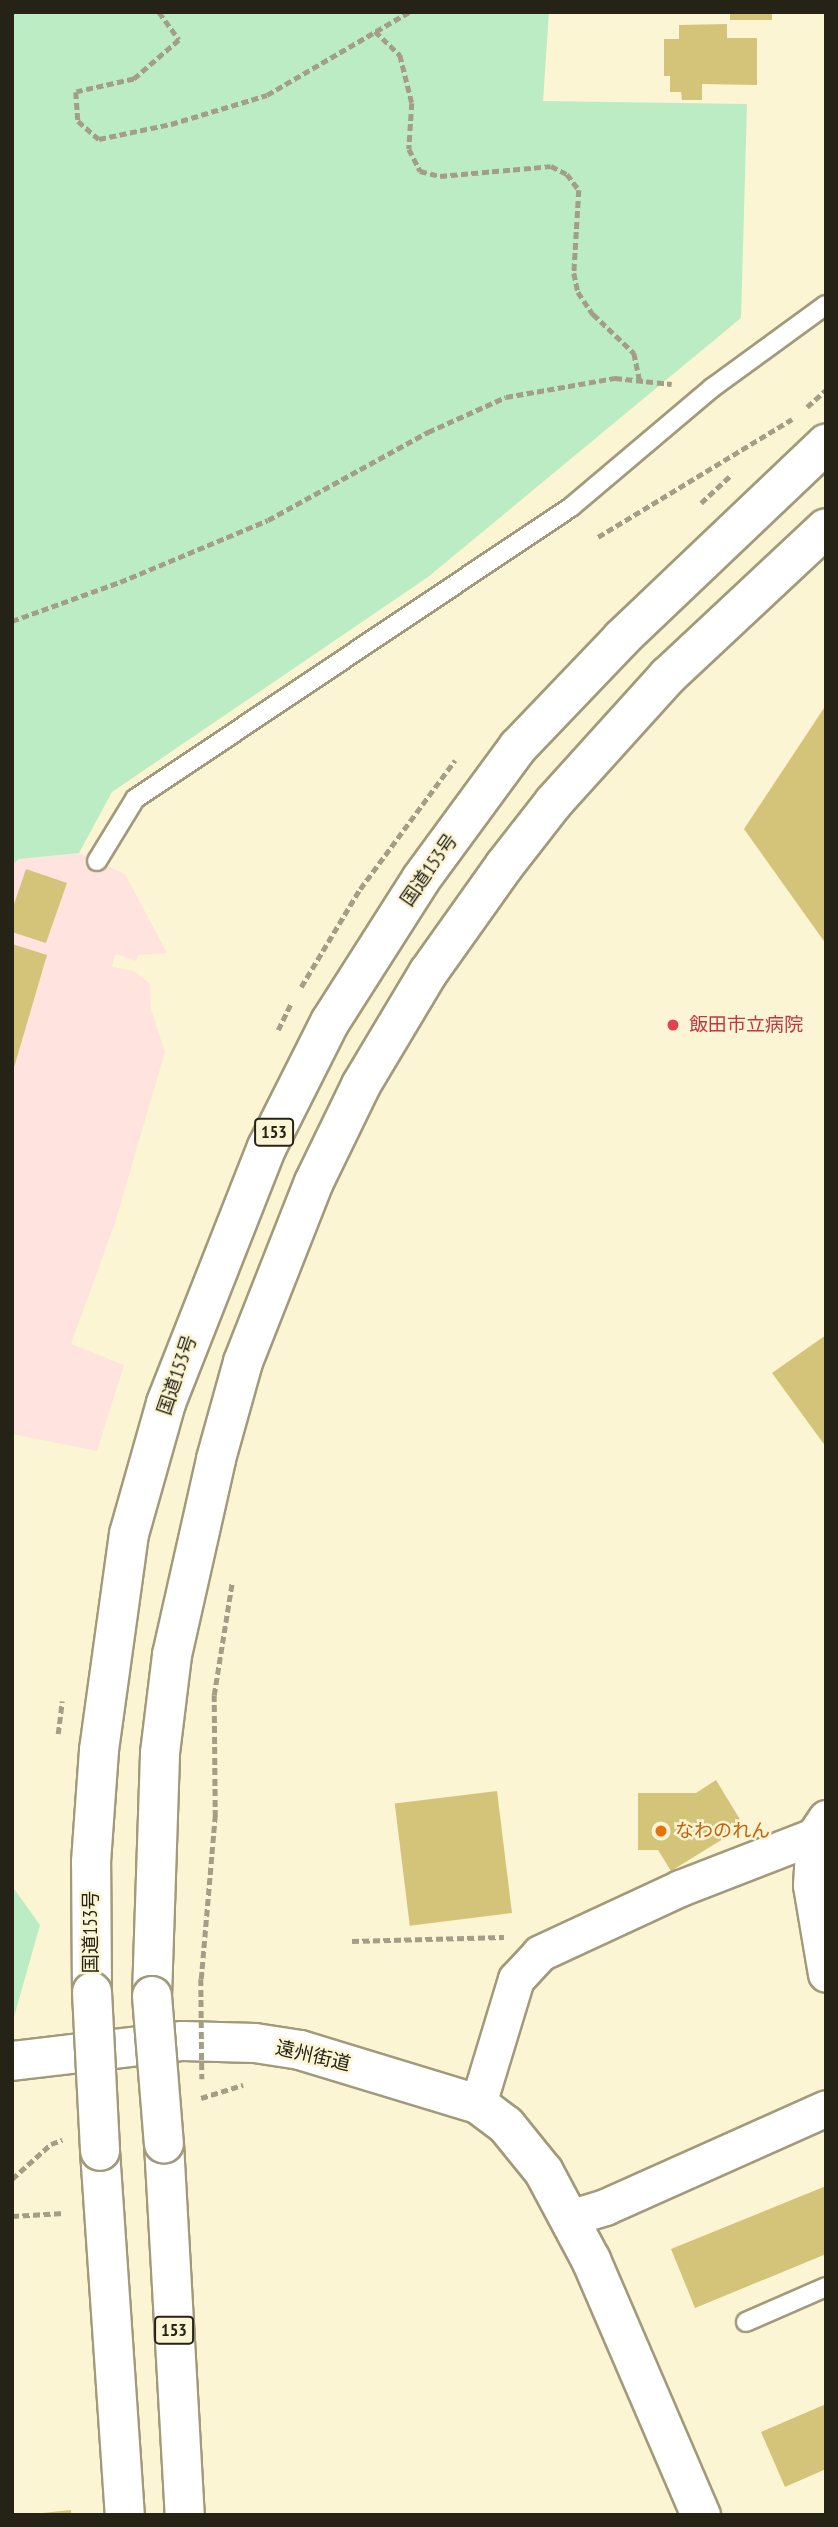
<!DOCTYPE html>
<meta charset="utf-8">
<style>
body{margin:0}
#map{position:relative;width:838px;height:2527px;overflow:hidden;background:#fcf5d3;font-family:"PT Sans Narrow","Noto Sans JP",sans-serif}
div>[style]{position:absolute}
.commercial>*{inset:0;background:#fee3de}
.green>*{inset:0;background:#bbecc3}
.building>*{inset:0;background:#d4c479;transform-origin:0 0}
.path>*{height:4.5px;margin-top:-2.25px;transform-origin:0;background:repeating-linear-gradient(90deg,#a39e85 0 7px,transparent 0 10.5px)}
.roads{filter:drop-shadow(2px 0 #a19a7b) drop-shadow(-2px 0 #a19a7b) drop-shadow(0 2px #a19a7b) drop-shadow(0 -2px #a19a7b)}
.lane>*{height:18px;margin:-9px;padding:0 9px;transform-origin:9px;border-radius:9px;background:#fff}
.street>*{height:35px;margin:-17.5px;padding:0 17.5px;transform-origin:17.5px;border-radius:17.5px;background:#fff}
.secondary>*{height:38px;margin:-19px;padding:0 19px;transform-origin:19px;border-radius:19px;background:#fff}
.highway>*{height:38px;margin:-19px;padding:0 19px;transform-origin:19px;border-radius:19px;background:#fff}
.path-bridge>*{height:4.5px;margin-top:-2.25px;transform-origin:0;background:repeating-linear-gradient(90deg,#a39e85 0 7px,transparent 0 10.5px)}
.bridges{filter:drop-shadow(2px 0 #a19a7b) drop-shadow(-2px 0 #a19a7b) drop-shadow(0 2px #a19a7b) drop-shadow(0 -2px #a19a7b)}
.highway-bridge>*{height:38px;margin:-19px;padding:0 19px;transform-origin:19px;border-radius:19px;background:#fff}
.dots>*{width:19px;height:19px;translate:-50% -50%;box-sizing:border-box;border:4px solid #fcf5d3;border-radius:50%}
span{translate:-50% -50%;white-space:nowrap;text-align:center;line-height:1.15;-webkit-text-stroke:5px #fcf5d3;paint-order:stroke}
.shield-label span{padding:2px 5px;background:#fcf5d3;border:2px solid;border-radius:5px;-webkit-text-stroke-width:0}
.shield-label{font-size:18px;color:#252216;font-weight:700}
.street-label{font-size:19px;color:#252216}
.health-label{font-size:19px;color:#be3a42}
.left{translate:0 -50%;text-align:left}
.food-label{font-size:19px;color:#c56008}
.frame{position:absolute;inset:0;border:14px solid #252216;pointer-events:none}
</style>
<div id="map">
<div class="commercial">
<i style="clip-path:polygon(79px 853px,125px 874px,167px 953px,139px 955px,136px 961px,115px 954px,112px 967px,134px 971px,150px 984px,151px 1009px,165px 1052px,115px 1223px,71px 1344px,124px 1365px,97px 1451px,12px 1434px,12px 865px,19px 859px)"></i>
</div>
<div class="green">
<i style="clip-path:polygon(12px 12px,549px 12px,543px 101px,747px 104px,741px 318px,428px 577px,112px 792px,79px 853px,19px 859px,12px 865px)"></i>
<i style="clip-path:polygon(12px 1886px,40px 1925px,12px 2024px)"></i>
</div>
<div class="building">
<i style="left:730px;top:12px;width:42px;height:8px"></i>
<i style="clip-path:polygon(727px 24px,727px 38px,757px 38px,757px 85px,702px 84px,702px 100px,682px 100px,681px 92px,670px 92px,670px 76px,664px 76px,664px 39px,679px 39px,679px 25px)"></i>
<i style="clip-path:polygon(826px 705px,826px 944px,744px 829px)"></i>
<i style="clip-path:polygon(26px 869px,67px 883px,46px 943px,12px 932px,12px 910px)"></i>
<i style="clip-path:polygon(12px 944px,47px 955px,13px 1071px,12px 1070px)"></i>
<i style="clip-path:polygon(826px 1335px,826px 1447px,772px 1373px)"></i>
<i style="clip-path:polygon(716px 1780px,744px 1826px,671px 1871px,658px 1850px,638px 1850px,638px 1793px,696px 1793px)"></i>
<i style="left:497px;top:1791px;width:123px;height:103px;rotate:83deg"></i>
<i style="clip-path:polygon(826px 2186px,826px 2254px,695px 2308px,671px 2249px)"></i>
<i style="clip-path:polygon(826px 2404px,826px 2469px,785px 2487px,761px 2432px)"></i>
<i style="clip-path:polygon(71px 2510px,71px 2515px,42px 2515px,42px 2513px)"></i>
</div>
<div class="path">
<i style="left:159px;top:12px;width:34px;rotate:54deg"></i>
<i style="left:179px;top:40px;width:60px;rotate:139.1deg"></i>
<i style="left:134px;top:79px;width:59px;rotate:167.4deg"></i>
<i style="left:76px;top:92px;width:29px;rotate:86deg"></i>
<i style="left:78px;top:121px;width:28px;rotate:41deg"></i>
<i style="left:99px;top:139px;width:74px;rotate:-11.8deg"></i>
<i style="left:171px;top:124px;width:100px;rotate:-16.8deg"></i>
<i style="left:267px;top:95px;width:164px;rotate:-30.3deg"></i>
<i style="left:375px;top:31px;width:35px;rotate:44deg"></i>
<i style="left:400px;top:55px;width:49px;rotate:76deg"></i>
<i style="left:412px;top:103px;width:46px;rotate:93.7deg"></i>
<i style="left:409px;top:149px;width:25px;rotate:63deg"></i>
<i style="left:420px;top:171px;width:21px;rotate:14deg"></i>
<i style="left:440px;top:176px;width:111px;rotate:-5.1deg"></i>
<i style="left:551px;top:166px;width:18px;rotate:27deg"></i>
<i style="left:567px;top:174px;width:20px;rotate:53deg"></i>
<i style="left:579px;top:190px;width:83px;rotate:93.4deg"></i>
<i style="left:574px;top:273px;width:19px;rotate:78deg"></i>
<i style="left:578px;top:292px;width:27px;rotate:56deg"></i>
<i style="left:593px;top:314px;width:57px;rotate:43.6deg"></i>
<i style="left:634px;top:353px;width:29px;rotate:78deg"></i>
<i style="left:807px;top:407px;width:25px;rotate:-42deg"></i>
<i style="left:701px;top:503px;width:40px;rotate:-43deg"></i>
<i style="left:598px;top:537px;width:227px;rotate:-31.3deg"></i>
<i style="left:12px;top:621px;width:115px;rotate:-19.9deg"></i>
<i style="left:120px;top:582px;width:160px;rotate:-22.7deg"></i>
<i style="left:268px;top:520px;width:183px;rotate:-28.8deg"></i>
<i style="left:428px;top:432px;width:85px;rotate:-24.2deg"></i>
<i style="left:506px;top:397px;width:111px;rotate:-9.9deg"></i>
<i style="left:615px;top:378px;width:57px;rotate:6deg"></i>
<i style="left:301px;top:987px;width:114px;rotate:-59deg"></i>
<i style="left:360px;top:889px;width:160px;rotate:-53.6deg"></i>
<i style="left:278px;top:1030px;width:30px;rotate:-64deg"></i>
<i style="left:58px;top:1734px;width:33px;rotate:-83deg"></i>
<i style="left:352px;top:1941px;width:152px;rotate:-1.5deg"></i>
<i style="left:201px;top:1979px;width:163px;rotate:-85.1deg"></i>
<i style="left:215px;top:1817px;width:122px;rotate:-90.5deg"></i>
<i style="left:214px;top:1695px;width:113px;rotate:-80.9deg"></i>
<i style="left:201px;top:2098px;width:44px;rotate:-17.2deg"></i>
<i style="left:12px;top:2179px;width:52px;rotate:-41.9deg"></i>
<i style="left:51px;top:2144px;width:12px;rotate:-20deg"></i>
<i style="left:12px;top:2216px;width:52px;rotate:-3.3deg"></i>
</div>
<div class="roads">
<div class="lane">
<i style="left:97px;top:861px;width:73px;rotate:-58.5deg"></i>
<i style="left:135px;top:799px;width:525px;rotate:-33.81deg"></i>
<i style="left:571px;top:507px;width:185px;rotate:-40.2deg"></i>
<i style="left:712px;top:388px;width:141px;rotate:-36.1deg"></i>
<i style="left:746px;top:2322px;width:87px;rotate:-23.6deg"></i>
</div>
<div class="street">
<i style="left:826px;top:1818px;width:22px;rotate:124deg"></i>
<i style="left:814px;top:1836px;width:49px;rotate:93.5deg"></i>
<i style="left:811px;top:1885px;width:90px;rotate:80.4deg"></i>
<i style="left:478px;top:2104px;width:131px;rotate:-73.1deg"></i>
<i style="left:516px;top:1979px;width:35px;rotate:-47deg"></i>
<i style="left:540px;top:1953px;width:154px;rotate:-24.9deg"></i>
<i style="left:680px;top:1888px;width:144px;rotate:-21.2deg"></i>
<i style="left:569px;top:2218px;width:38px;rotate:-17deg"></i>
<i style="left:605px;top:2207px;width:242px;rotate:-24.1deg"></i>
</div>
<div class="secondary">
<i style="left:12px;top:2061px;width:172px;rotate:-6.7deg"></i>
<i style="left:183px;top:2041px;width:72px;rotate:1.6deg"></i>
<i style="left:255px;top:2043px;width:46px;rotate:8.8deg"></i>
<i style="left:300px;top:2050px;width:186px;rotate:16.9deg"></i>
<i style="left:478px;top:2104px;width:35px;rotate:37deg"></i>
<i style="left:506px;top:2125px;width:60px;rotate:51deg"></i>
<i style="left:544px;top:2172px;width:100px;rotate:61.9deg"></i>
<i style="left:591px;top:2260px;width:278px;rotate:66.7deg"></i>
</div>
<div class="highway">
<i style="left:92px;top:1992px;width:130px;rotate:-90.4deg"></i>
<i style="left:91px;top:1862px;width:112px;rotate:-85.9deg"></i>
<i style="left:99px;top:1750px;width:218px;rotate:-82.1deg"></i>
<i style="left:129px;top:1534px;width:136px;rotate:-74.2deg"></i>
<i style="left:166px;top:1403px;width:275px;rotate:-68.5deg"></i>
<i style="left:267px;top:1147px;width:140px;rotate:-63.3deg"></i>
<i style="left:330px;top:1022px;width:169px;rotate:-57.5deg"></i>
<i style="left:421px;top:879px;width:164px;rotate:-53.7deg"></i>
<i style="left:518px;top:747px;width:151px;rotate:-46.3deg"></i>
<i style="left:622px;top:638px;width:282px;rotate:-43.6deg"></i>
<i style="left:152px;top:1996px;width:243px;rotate:-88.1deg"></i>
<i style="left:160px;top:1753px;width:99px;rotate:-83deg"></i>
<i style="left:172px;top:1655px;width:201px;rotate:-77.3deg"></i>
<i style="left:216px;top:1459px;width:101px;rotate:-74.4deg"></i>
<i style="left:243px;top:1362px;width:193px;rotate:-68.5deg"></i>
<i style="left:314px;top:1182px;width:108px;rotate:-64.1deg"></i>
<i style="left:361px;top:1085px;width:131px;rotate:-59.1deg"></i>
<i style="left:428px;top:973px;width:131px;rotate:-54.6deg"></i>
<i style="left:504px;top:866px;width:81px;rotate:-52deg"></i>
<i style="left:554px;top:802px;width:170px;rotate:-47.9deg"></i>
<i style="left:668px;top:676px;width:216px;rotate:-43.1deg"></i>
<i style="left:164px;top:2144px;width:372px;rotate:86.8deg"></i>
<i style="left:100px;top:2151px;width:365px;rotate:86.1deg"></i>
</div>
</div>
<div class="path-bridge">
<i style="left:201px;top:1979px;width:100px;rotate:89.4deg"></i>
</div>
<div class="bridges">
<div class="highway-bridge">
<i style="left:92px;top:1992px;width:159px;rotate:87.1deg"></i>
<i style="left:152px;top:1996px;width:148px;rotate:85.4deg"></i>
</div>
</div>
<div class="dots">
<i style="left:673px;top:1025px;background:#e0444e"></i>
<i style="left:661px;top:1831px;background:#e8710a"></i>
</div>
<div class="shield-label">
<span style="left:274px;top:1132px">153</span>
<span style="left:174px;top:2330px">153</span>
</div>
<div class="street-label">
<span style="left:429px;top:870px;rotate:-55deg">国道153号</span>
<span style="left:177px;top:1375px;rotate:-71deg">国道153号</span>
<span style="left:91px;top:1932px;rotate:-90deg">国道153号</span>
<span style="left:313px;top:2056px;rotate:13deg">遠州街道</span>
</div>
<div class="health-label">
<span class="left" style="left:689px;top:1025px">飯田市立病院</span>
</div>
<div class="food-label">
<span class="left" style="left:675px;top:1831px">なわのれん</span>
</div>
<div class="frame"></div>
</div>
